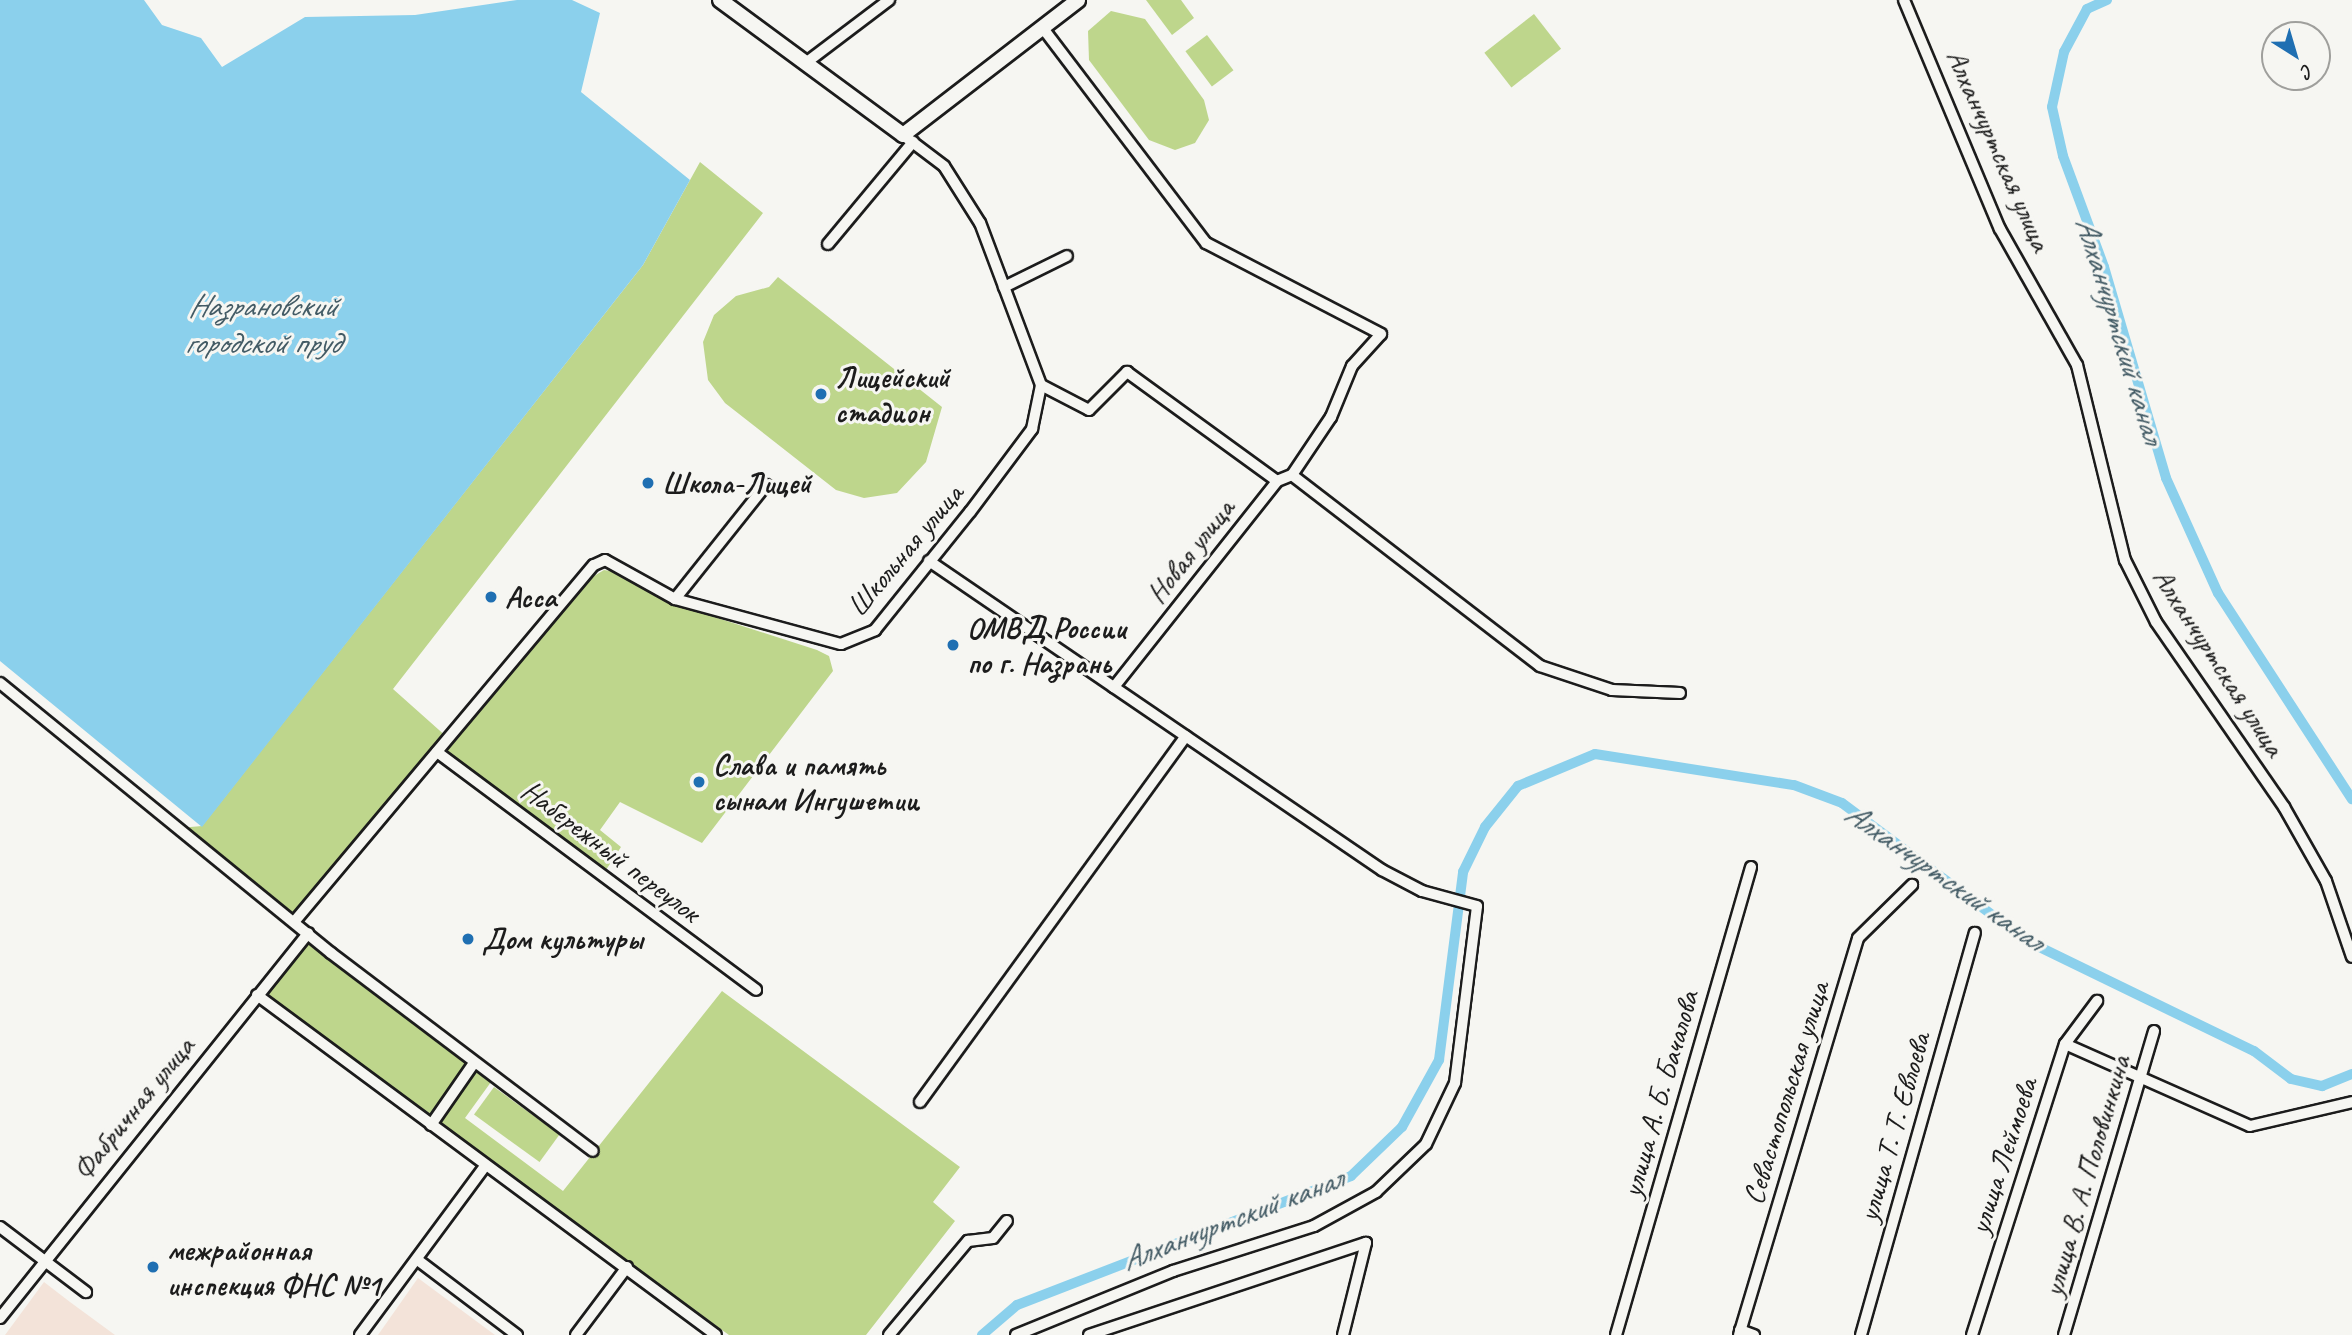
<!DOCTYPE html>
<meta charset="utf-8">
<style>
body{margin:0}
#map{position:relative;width:2352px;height:1335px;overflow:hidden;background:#f6f6f2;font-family:Caveat,sans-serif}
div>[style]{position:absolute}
.built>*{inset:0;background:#f3e3d9}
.green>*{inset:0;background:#bed68c;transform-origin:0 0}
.water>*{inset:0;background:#8bd0ec}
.canal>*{height:10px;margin:-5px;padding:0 5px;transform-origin:5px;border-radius:5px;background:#8bd0ec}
.roads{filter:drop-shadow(2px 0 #1c1c1c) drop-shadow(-2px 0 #1c1c1c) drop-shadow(0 2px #1c1c1c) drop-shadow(0 -2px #1c1c1c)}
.street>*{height:10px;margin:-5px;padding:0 5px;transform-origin:5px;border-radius:5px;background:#f6f6f2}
.secondary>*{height:14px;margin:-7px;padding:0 7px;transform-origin:7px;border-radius:7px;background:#f6f6f2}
.dots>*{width:19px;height:19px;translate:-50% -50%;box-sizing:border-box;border:4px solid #f6f6f2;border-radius:50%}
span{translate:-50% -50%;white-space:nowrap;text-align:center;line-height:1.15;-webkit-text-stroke:6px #f6f6f2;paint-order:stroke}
.street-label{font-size:30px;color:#1c1c1c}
.poi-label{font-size:30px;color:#1c1c1c;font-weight:700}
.left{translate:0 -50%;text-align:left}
.water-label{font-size:32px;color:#435b65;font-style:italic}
.north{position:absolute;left:2261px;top:21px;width:70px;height:70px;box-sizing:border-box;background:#f6f6f2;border:2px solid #9f9f9c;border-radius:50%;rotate:143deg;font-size:19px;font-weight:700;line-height:28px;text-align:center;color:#1c1c1c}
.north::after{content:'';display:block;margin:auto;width:24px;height:32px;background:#1f6fb2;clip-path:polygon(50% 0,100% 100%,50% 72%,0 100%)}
</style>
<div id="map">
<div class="built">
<i style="clip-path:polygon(418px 1278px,495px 1335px,378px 1335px)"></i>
<i style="clip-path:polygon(44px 1282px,70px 1302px,115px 1335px,5px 1335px)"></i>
</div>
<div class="green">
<i style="clip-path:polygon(1146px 0,1181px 0,1194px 18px,1172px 35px)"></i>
<i style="clip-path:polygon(1111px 11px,1145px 19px,1204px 100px,1209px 120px,1195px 143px,1175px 150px,1149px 140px,1089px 60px,1088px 31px)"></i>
<i style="left:1534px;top:14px;width:44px;height:63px;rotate:52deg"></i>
<i style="left:1207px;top:35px;width:44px;height:27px;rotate:53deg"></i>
<i style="clip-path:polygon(700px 162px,763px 213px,393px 689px,448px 738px,294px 922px,179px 828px,202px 826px,643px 265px)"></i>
<i style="clip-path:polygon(778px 277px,942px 407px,926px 462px,897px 493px,864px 498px,836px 490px,725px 403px,708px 380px,703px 342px,714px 315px,736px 296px,769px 287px)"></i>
<i style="clip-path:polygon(604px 570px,622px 573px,668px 602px,817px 650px,829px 656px,833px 671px,702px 843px,620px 802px,600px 830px,621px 847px,604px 873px,446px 752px,589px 579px)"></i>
<i style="clip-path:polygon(308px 933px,486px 1071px,491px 1082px,465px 1118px,563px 1191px,722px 991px,960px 1167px,933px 1202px,955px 1221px,866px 1335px,729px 1335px,257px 995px)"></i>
<i style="left:494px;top:1087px;width:81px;height:34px;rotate:36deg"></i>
</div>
<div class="water">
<i style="clip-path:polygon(0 0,144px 0,162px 25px,201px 38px,222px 67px,305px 17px,415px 15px,517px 0,572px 0,600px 13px,581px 92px,690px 180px,643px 265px,202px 827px,0 661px)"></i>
</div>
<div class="canal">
<i style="left:2107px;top:0;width:22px;rotate:156deg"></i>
<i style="left:2087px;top:9px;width:49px;rotate:118.1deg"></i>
<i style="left:2064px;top:52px;width:56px;rotate:102.3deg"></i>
<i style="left:2052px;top:107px;width:50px;rotate:77.3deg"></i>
<i style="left:2063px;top:156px;width:118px;rotate:69.7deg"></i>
<i style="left:2104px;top:267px;width:220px;rotate:73.6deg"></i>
<i style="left:2166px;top:478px;width:126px;rotate:65.7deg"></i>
<i style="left:2218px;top:593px;width:246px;rotate:57deg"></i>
<i style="left:982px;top:1335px;width:46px;rotate:-40.6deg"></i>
<i style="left:1017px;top:1305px;width:358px;rotate:-21.1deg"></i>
<i style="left:1351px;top:1176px;width:71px;rotate:-43.9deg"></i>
<i style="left:1402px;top:1127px;width:77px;rotate:-61.1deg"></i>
<i style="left:1439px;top:1060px;width:190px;rotate:-82.7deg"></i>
<i style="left:1463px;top:872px;width:50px;rotate:-63.9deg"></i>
<i style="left:1485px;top:827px;width:53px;rotate:-51.2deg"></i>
<i style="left:1518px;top:786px;width:83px;rotate:-22.6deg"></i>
<i style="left:1595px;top:754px;width:201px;rotate:8.9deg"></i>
<i style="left:1794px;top:785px;width:51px;rotate:20.6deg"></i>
<i style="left:1842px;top:803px;width:231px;rotate:36.7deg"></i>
<i style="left:2027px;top:941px;width:252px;rotate:25.9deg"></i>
<i style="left:2254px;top:1051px;width:46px;rotate:37.1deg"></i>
<i style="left:2291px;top:1079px;width:32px;rotate:13deg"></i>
<i style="left:2322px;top:1086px;width:32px;rotate:-22deg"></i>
</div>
<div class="roads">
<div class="street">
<i style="left:1904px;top:0;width:248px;rotate:67.3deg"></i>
<i style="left:2000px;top:229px;width:156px;rotate:60.5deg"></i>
<i style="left:2077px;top:365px;width:201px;rotate:76.2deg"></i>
<i style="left:2125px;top:560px;width:69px;rotate:63.4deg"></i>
<i style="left:2156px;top:622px;width:225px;rotate:55.3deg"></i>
<i style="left:2284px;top:807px;width:85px;rotate:60.4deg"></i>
<i style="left:2326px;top:881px;width:80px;rotate:71.1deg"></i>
<i style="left:807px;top:62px;width:103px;rotate:-37.1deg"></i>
<i style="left:828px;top:244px;width:133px;rotate:-50.2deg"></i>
<i style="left:1004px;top:287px;width:70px;rotate:-26.2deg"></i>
<i style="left:1041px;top:385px;width:54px;rotate:27.5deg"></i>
<i style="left:1089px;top:410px;width:54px;rotate:-45deg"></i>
<i style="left:1127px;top:372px;width:185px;rotate:36deg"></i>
<i style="left:1292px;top:475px;width:313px;rotate:37.6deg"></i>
<i style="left:1540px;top:666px;width:76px;rotate:18.4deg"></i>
<i style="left:1612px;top:690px;width:68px;rotate:2.5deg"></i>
<i style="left:929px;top:561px;width:224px;rotate:34.3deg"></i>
<i style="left:1114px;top:687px;width:263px;rotate:-51.6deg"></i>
<i style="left:1277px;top:481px;width:16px;rotate:-22deg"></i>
<i style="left:1292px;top:475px;width:70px;rotate:-56.1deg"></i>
<i style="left:1331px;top:417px;width:55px;rotate:-67.6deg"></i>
<i style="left:1352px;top:366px;width:43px;rotate:-47.8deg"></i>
<i style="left:1381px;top:334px;width:197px;rotate:-152.5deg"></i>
<i style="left:1206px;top:243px;width:270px;rotate:-127.2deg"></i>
<i style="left:675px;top:599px;width:146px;rotate:-51.4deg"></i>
<i style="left:0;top:683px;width:427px;rotate:39.2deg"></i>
<i style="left:331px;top:953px;width:328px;rotate:37.1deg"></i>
<i style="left:437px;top:752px;width:398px;rotate:36.7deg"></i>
<i style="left:294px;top:922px;width:466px;rotate:-50deg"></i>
<i style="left:594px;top:565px;width:12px;rotate:-24deg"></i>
<i style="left:605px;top:560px;width:80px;rotate:29.1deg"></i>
<i style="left:675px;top:599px;width:172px;rotate:15.2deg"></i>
<i style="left:841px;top:644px;width:37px;rotate:-22deg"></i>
<i style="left:875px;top:630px;width:151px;rotate:-51.2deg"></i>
<i style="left:970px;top:512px;width:104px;rotate:-53.2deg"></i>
<i style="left:1032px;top:429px;width:45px;rotate:-78.4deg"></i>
<i style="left:1041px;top:385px;width:173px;rotate:-110.6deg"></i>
<i style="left:980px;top:223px;width:67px;rotate:-122.3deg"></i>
<i style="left:944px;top:166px;width:51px;rotate:-142.9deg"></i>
<i style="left:257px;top:995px;width:571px;rotate:36.53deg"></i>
<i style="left:2065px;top:1044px;width:202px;rotate:23.9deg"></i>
<i style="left:2250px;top:1126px;width:105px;rotate:-13.2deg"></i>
<i style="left:920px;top:1102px;width:452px;rotate:-54deg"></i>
<i style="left:431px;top:1125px;width:75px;rotate:-55.3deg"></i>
<i style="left:0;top:1227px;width:108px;rotate:37.1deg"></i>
<i style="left:419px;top:1261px;width:123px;rotate:37.1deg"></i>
<i style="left:0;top:1318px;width:493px;rotate:-51.3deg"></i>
<i style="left:1740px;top:1330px;width:15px;rotate:20deg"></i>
<i style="left:360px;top:1335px;width:210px;rotate:-53.5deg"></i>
<i style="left:576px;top:1335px;width:85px;rotate:-53.1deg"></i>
<i style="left:889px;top:1335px;width:123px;rotate:-50deg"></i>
<i style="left:968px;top:1241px;width:25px;rotate:-7deg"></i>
<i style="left:993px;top:1238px;width:22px;rotate:-51deg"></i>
<i style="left:1016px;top:1335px;width:170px;rotate:-22.2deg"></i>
<i style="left:1173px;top:1271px;width:148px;rotate:-17.7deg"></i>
<i style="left:1314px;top:1226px;width:71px;rotate:-28.7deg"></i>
<i style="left:1376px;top:1192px;width:69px;rotate:-43.8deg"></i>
<i style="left:1426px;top:1144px;width:68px;rotate:-64.6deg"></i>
<i style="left:1455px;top:1083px;width:178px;rotate:-82.9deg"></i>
<i style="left:1477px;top:906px;width:57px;rotate:-164.7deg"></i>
<i style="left:1422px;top:891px;width:45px;rotate:-152.3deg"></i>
<i style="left:1382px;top:870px;width:325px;rotate:-145.7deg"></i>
<i style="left:1089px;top:1335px;width:292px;rotate:-18.4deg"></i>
<i style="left:1343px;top:1335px;width:95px;rotate:-76deg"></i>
<i style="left:1616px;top:1335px;width:487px;rotate:-73.9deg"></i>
<i style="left:1739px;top:1335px;width:414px;rotate:-73.3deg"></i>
<i style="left:1858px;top:938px;width:76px;rotate:-44.5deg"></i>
<i style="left:1861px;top:1335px;width:418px;rotate:-74.2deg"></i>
<i style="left:1972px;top:1335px;width:305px;rotate:-72.3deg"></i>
<i style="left:2065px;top:1044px;width:54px;rotate:-53.3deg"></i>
<i style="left:2064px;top:1335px;width:317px;rotate:-73.5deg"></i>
</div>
<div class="secondary">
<i style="left:720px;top:0;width:227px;rotate:36.4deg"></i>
<i style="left:903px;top:135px;width:221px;rotate:-37.6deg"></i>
</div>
</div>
<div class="dots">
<i style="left:821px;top:394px;background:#1f6fb2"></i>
<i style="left:648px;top:483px;background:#1f6fb2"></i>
<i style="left:491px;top:597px;background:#1f6fb2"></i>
<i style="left:953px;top:645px;background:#1f6fb2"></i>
<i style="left:699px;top:782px;background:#1f6fb2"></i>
<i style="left:468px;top:939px;background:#1f6fb2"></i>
<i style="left:153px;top:1267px;background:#1f6fb2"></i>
</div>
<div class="street-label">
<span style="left:1999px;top:150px;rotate:66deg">Алханчуртская улица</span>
<span style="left:905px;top:550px;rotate:-50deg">Школьная улица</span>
<span style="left:1190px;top:551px;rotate:-52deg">Новая улица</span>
<span style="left:2219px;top:662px;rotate:57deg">Алханчуртская улица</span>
<span style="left:611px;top:851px;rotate:37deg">Набережный переулок</span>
<span style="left:1786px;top:1093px;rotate:-73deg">Севастопольская улица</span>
<span style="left:1660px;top:1094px;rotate:-74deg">улица А. Б. Бачалова</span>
<span style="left:133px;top:1108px;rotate:-51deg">Фабричная улица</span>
<span style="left:1894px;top:1127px;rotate:-74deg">улица Т. Т. Евлоева</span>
<span style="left:2003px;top:1156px;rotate:-72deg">улица Леймоева</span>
<span style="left:2086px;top:1176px;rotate:-74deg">улица В. А. Половинкина</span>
</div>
<div class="poi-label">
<span class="left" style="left:835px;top:394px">Лицейский<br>стадион</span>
<span class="left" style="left:662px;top:483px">Школа-Лицей</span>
<span class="left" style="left:505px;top:597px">Асса</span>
<span class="left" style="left:967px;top:645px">ОМВД России<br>по г. Назрань</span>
<span class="left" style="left:713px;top:782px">Слава и память<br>сынам Ингушетии</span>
<span class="left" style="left:482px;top:939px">Дом культуры</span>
<span class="left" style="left:167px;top:1267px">межрайонная<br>инспекция ФНС №1</span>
</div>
<div class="water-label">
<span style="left:262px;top:325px">Назрановский<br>городской пруд</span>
<span style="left:2119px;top:330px;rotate:73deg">Алханчуртский канал</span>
<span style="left:1944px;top:877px;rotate:35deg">Алханчуртский канал</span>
<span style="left:1232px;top:1220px;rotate:-21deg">Алханчуртский канал</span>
</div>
<div class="north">С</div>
</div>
